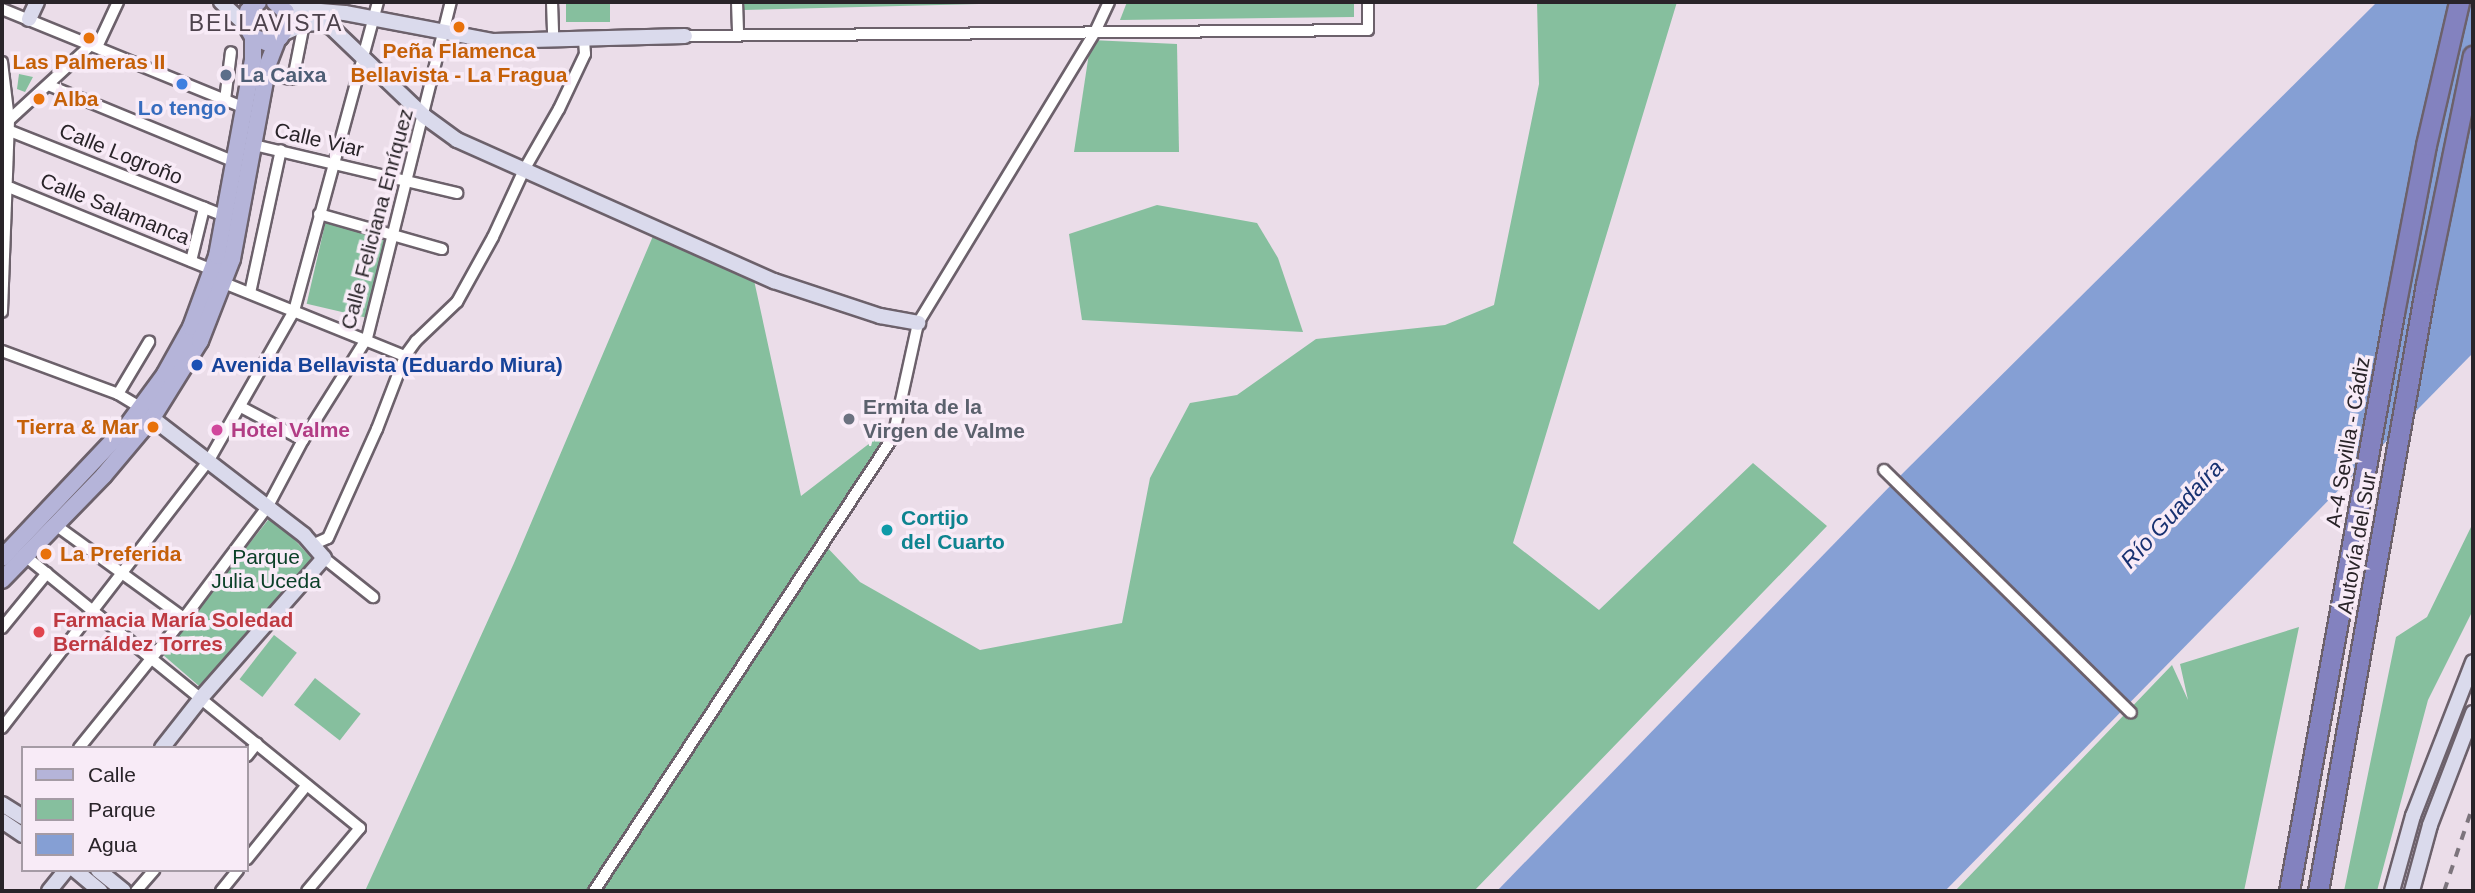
<!DOCTYPE html>
<meta charset="utf-8">
<style>
body{margin:0}
#map{position:relative;width:2475px;height:893px;overflow:hidden;background:#ebdde9;font-family:Arial,sans-serif}
div>[style]{position:absolute}
.green>*{inset:0;background:#86bf9e;transform-origin:0 0}
.water>*{inset:0;background:#859fd4}
.roads{filter:drop-shadow(2px 0 #6c616b) drop-shadow(-2px 0 #6c616b) drop-shadow(0 2px #6c616b) drop-shadow(0 -2px #6c616b)}
.street>*{height:10px;margin:-5px;padding:0 5px;transform-origin:5px;border-radius:5px;background:#fff}
.secondary>*{height:14px;margin:-7px;padding:0 7px;transform-origin:7px;border-radius:7px;background:#dadaec}
.primary>*{height:16px;margin:-8px;padding:0 8px;transform-origin:8px;border-radius:8px;background:#b5b4d9}
.highway>*{height:19px;margin:-9.5px;padding:0 9.5px;transform-origin:9.5px;border-radius:9.5px;background:#8382bf}
.rail>*{height:3.5px;margin-top:-1.75px;transform-origin:0;background:repeating-linear-gradient(90deg,#7c747c 0 9px,transparent 0 18px)}
.dots>*{width:19px;height:19px;translate:-50% -50%;box-sizing:border-box;border:4px solid #f8ebf7;border-radius:50%}
span{translate:-50% -50%;white-space:nowrap;text-align:center;line-height:1.15;-webkit-text-stroke:7px #f8ebf7;paint-order:stroke}
.food-label{font-size:21px;color:#c56008;font-weight:700}
.left{translate:0 -50%;text-align:left}
.right{translate:-100% -50%;text-align:right}
.service-label{font-size:21px;color:#4e5e75;font-weight:700}
.shop-label{font-size:21px;color:#366cbe;font-weight:700}
.street-label{font-size:21px;color:#292429}
.transit-label{font-size:21px;color:#164399;font-weight:700}
.worship-label{font-size:21px;color:#5b616d;font-weight:700}
.hotel-label{font-size:21px;color:#b23c85;font-weight:700}
.culture-label{font-size:21px;color:#0d838f;font-weight:700}
.park-label{font-size:21px;color:#0b4028}
.health-label{font-size:21px;color:#be3a42;font-weight:700}
.neighbourhood-label{font-size:23px;color:#4d424c;letter-spacing:2px}
.water-label{font-size:23px;color:#183171;font-style:italic}
.frame{position:absolute;inset:0;border:4px solid #292429;pointer-events:none}
.legend{position:absolute;left:21px;top:746px;width:228px;height:126px;box-sizing:border-box;background:#f8ebf7;border:2px solid #a59ba5;margin:0;padding:9px 12px;list-style:none;font-size:21px;color:#292429}
.legend li{display:flex;align-items:center;gap:14px;height:35px}
.legend b{width:35px;border:2px solid #a59ba5}
</style>
<div id="map">
<div class="green">
<i style="left:566px;top:2px;width:44px;height:20px"></i>
<i style="clip-path:polygon(743px 2px,1053px 2px,744px 10px)"></i>
<i style="clip-path:polygon(1127px 2px,1354px 2px,1354px 17px,1120px 20px)"></i>
<i style="clip-path:polygon(1537px 2px,1677px 2px,1513px 543px,1599px 610px,1753px 463px,1827px 526px,1474px 891px,365px 891px,514px 563px,656px 229px,752px 271px,801px 496px,896px 423px,823px 543px,860px 582px,980px 650px,1122px 623px,1150px 478px,1190px 403px,1237px 395px,1316px 339px,1445px 325px,1494px 305px,1539px 84px)"></i>
<i style="clip-path:polygon(1091px 40px,1177px 44px,1179px 152px,1074px 152px)"></i>
<i style="clip-path:polygon(19px 74px,33px 77px,25px 92px,17px 89px)"></i>
<i style="clip-path:polygon(1157px 205px,1257px 223px,1278px 258px,1303px 332px,1082px 320px,1069px 234px)"></i>
<i style="left:326px;top:220px;width:66px;height:86px;rotate:13deg"></i>
<i style="clip-path:polygon(272px 515px,313px 560px,199px 686px,162px 654px)"></i>
<i style="clip-path:polygon(2471px 527px,2473px 610px,2428px 700px,2377px 891px,2344px 891px,2396px 637px,2427px 617px)"></i>
<i style="clip-path:polygon(2299px 627px,2244px 891px,1955px 891px,2172px 665px,2188px 700px,2180px 664px)"></i>
<i style="left:274px;top:635px;width:29px;height:56px;rotate:38deg"></i>
<i style="left:315px;top:678px;width:58px;height:34px;rotate:38deg"></i>
</div>
<div class="water">
<i style="clip-path:polygon(2377px 2px,2473px 2px,2473px 353px,1945px 891px,1497px 891px,1894px 482px)"></i>
</div>
<div class="roads">
<div class="street">
<i style="left:552px;top:2px;width:37px;rotate:88deg"></i>
<i style="left:737px;top:2px;width:34px;rotate:88deg"></i>
<i style="left:2px;top:9px;width:262px;rotate:22.2deg"></i>
<i style="left:685px;top:36px;width:683px;rotate:-0.5deg"></i>
<i style="left:1368px;top:30px;width:28px;rotate:-90deg"></i>
<i style="left:97px;top:47px;width:50px;rotate:-65deg"></i>
<i style="left:2px;top:62px;width:58px;rotate:83.1deg"></i>
<i style="left:9px;top:120px;width:192px;rotate:92.1deg"></i>
<i style="left:278px;top:77px;width:15px;rotate:8deg"></i>
<i style="left:293px;top:79px;width:56px;rotate:-78.7deg"></i>
<i style="left:48px;top:85px;width:202px;rotate:22.4deg"></i>
<i style="left:225px;top:100px;width:48px;rotate:-82.9deg"></i>
<i style="left:9px;top:120px;width:113px;rotate:-42.5deg"></i>
<i style="left:5px;top:129px;width:237px;rotate:21.6deg"></i>
<i style="left:254px;top:145px;width:209px;rotate:13.3deg"></i>
<i style="left:2px;top:190px;width:9px;rotate:-13deg"></i>
<i style="left:11px;top:188px;width:218px;rotate:22.1deg"></i>
<i style="left:319px;top:214px;width:128px;rotate:15.9deg"></i>
<i style="left:191px;top:261px;width:55px;rotate:-76.2deg"></i>
<i style="left:224px;top:283px;width:195px;rotate:22deg"></i>
<i style="left:250px;top:293px;width:146px;rotate:-77.8deg"></i>
<i style="left:2px;top:351px;width:124px;rotate:20.3deg"></i>
<i style="left:118px;top:394px;width:27px;rotate:31deg"></i>
<i style="left:118px;top:394px;width:61px;rotate:-59.2deg"></i>
<i style="left:241px;top:407px;width:70px;rotate:28deg"></i>
<i style="left:1884px;top:470px;width:346px;rotate:44.5deg"></i>
<i style="left:54px;top:524px;width:160px;rotate:35.9deg"></i>
<i style="left:312px;top:545px;width:17px;rotate:-24deg"></i>
<i style="left:328px;top:538px;width:120px;rotate:-65.8deg"></i>
<i style="left:377px;top:429px;width:78px;rotate:-69deg"></i>
<i style="left:405px;top:356px;width:19px;rotate:-54deg"></i>
<i style="left:416px;top:341px;width:57px;rotate:-43.6deg"></i>
<i style="left:457px;top:302px;width:74px;rotate:-61deg"></i>
<i style="left:493px;top:237px;width:74px;rotate:-65.2deg"></i>
<i style="left:524px;top:170px;width:70px;rotate:-60.2deg"></i>
<i style="left:559px;top:109px;width:61px;rotate:-64.7deg"></i>
<i style="left:585px;top:54px;width:15px;rotate:-94deg"></i>
<i style="left:24px;top:555px;width:433px;rotate:39.1deg"></i>
<i style="left:360px;top:828px;width:82px;rotate:130.1deg"></i>
<i style="left:324px;top:558px;width:63px;rotate:38.5deg"></i>
<i style="left:2px;top:628px;width:71px;rotate:-50.7deg"></i>
<i style="left:2px;top:728px;width:339px;rotate:-52.3deg"></i>
<i style="left:209px;top:460px;width:172px;rotate:-60.3deg"></i>
<i style="left:294px;top:311px;width:320px;rotate:-74.8deg"></i>
<i style="left:79px;top:748px;width:167px;rotate:-51.1deg"></i>
<i style="left:184px;top:618px;width:140px;rotate:-53.1deg"></i>
<i style="left:268px;top:506px;width:75px;rotate:-62.1deg"></i>
<i style="left:303px;top:440px;width:120px;rotate:-57.9deg"></i>
<i style="left:367px;top:338px;width:346px;rotate:-76deg"></i>
<i style="left:247px;top:756px;width:16px;rotate:-52deg"></i>
<i style="left:247px;top:859px;width:95px;rotate:-51deg"></i>
<i style="left:136px;top:891px;width:28px;rotate:-49deg"></i>
<i style="left:221px;top:891px;width:27px;rotate:-51deg"></i>
<i style="left:594px;top:891px;width:544px;rotate:-56.63deg"></i>
<i style="left:893px;top:437px;width:117px;rotate:-77.6deg"></i>
<i style="left:918px;top:323px;width:341px;rotate:-58.7deg"></i>
<i style="left:1095px;top:32px;width:33px;rotate:-65deg"></i>
</div>
<div class="secondary">
<i style="left:221px;top:2px;width:34px;rotate:43deg"></i>
<i style="left:284px;top:8px;width:61px;rotate:4.7deg"></i>
<i style="left:345px;top:13px;width:151px;rotate:10.7deg"></i>
<i style="left:493px;top:41px;width:192px;rotate:-1.5deg"></i>
<i style="left:29px;top:19px;width:19px;rotate:-65deg"></i>
<i style="left:284px;top:33px;width:22px;rotate:-24deg"></i>
<i style="left:304px;top:24px;width:15px;rotate:-4deg"></i>
<i style="left:319px;top:23px;width:13px;rotate:18deg"></i>
<i style="left:331px;top:27px;width:129px;rotate:43.7deg"></i>
<i style="left:424px;top:116px;width:41px;rotate:36deg"></i>
<i style="left:457px;top:140px;width:347px;rotate:24deg"></i>
<i style="left:774px;top:281px;width:112px;rotate:18.3deg"></i>
<i style="left:880px;top:316px;width:39px;rotate:10deg"></i>
<i style="left:152px;top:418px;width:192px;rotate:37.6deg"></i>
<i style="left:304px;top:535px;width:30px;rotate:49deg"></i>
<i style="left:324px;top:558px;width:185px;rotate:131.3deg"></i>
<i style="left:202px;top:697px;width:65px;rotate:128.1deg"></i>
<i style="left:2px;top:804px;width:25px;rotate:32deg"></i>
<i style="left:2px;top:821px;width:25px;rotate:34deg"></i>
<i style="left:75px;top:870px;width:33px;rotate:40deg"></i>
<i style="left:98px;top:870px;width:33px;rotate:39deg"></i>
<i style="left:49px;top:891px;width:27px;rotate:-51deg"></i>
<i style="left:2392px;top:891px;width:78px;rotate:-74.4deg"></i>
<i style="left:2413px;top:816px;width:165px;rotate:-68.7deg"></i>
<i style="left:2412px;top:891px;width:68px;rotate:-74.7deg"></i>
<i style="left:2430px;top:825px;width:120px;rotate:-69deg"></i>
</div>
<div class="primary">
<i style="left:258px;top:2px;width:13px;rotate:138deg"></i>
<i style="left:248px;top:11px;width:14px;rotate:98deg"></i>
<i style="left:246px;top:25px;width:14px;rotate:60deg"></i>
<i style="left:253px;top:37px;width:14px;rotate:21deg"></i>
<i style="left:266px;top:42px;width:15px;rotate:-20deg"></i>
<i style="left:280px;top:37px;width:13px;rotate:-58deg"></i>
<i style="left:287px;top:26px;width:14px;rotate:-94deg"></i>
<i style="left:286px;top:12px;width:15px;rotate:-138deg"></i>
<i style="left:2px;top:558px;width:182px;rotate:-46.6deg"></i>
<i style="left:127px;top:426px;width:64px;rotate:-53.8deg"></i>
<i style="left:165px;top:374px;width:54px;rotate:-61deg"></i>
<i style="left:191px;top:327px;width:76px;rotate:-69.9deg"></i>
<i style="left:217px;top:256px;width:199px;rotate:-79.6deg"></i>
<i style="left:253px;top:60px;width:23px;rotate:-90deg"></i>
<i style="left:2px;top:580px;width:146px;rotate:-45.8deg"></i>
<i style="left:104px;top:475px;width:75px;rotate:-49.9deg"></i>
<i style="left:152px;top:418px;width:91px;rotate:-58.1deg"></i>
<i style="left:200px;top:341px;width:88px;rotate:-68.7deg"></i>
<i style="left:232px;top:259px;width:198px;rotate:-79.5deg"></i>
<i style="left:268px;top:64px;width:26px;rotate:-69deg"></i>
</div>
<div class="highway">
<i style="left:2289px;top:891px;width:587px;rotate:-79.7deg"></i>
<i style="left:2394px;top:313px;width:171px;rotate:-79.2deg"></i>
<i style="left:2426px;top:145px;width:147px;rotate:-77deg"></i>
<i style="left:2318px;top:891px;width:617px;rotate:-79.91deg"></i>
<i style="left:2426px;top:284px;width:233px;rotate:-78.4deg"></i>
</div>
</div>
<div class="rail">
<i style="left:2444px;top:891px;width:91px;rotate:-71.4deg"></i>
</div>
<div class="dots">
<i style="left:459px;top:27px;background:#e8710a"></i>
<i style="left:89px;top:38px;background:#e8710a"></i>
<i style="left:226px;top:75px;background:#5c6f8a"></i>
<i style="left:182px;top:84px;background:#3f7fe0"></i>
<i style="left:39px;top:99px;background:#e8710a"></i>
<i style="left:197px;top:365px;background:#1a4fb4"></i>
<i style="left:849px;top:419px;background:#6b7280"></i>
<i style="left:153px;top:427px;background:#e8710a"></i>
<i style="left:217px;top:430px;background:#d1479c"></i>
<i style="left:887px;top:530px;background:#0f9aa8"></i>
<i style="left:46px;top:554px;background:#e8710a"></i>
<i style="left:39px;top:632px;background:#e0444e"></i>
</div>
<div class="food-label">
<span style="left:459px;top:63px">Peña Flamenca<br>Bellavista - La Fragua</span>
<span style="left:89px;top:62px">Las Palmeras II</span>
<span class="left" style="left:53px;top:99px">Alba</span>
<span class="right" style="left:139px;top:427px">Tierra &amp; Mar</span>
<span class="left" style="left:60px;top:554px">La Preferida</span>
</div>
<div class="service-label">
<span class="left" style="left:240px;top:75px">La Caixa</span>
</div>
<div class="shop-label">
<span style="left:182px;top:108px">Lo tengo</span>
</div>
<div class="street-label">
<span style="left:319px;top:140px;rotate:13deg">Calle Viar</span>
<span style="left:121px;top:154px;rotate:22deg">Calle Logroño</span>
<span style="left:115px;top:209px;rotate:22deg">Calle Salamanca</span>
<span style="left:377px;top:219px;rotate:-75deg">Calle Feliciana Enríquez</span>
<span style="left:2348px;top:442px;rotate:-80deg">A-4 Sevilla - Cádiz</span>
<span style="left:2357px;top:543px;rotate:-80deg">Autovía del Sur</span>
</div>
<div class="transit-label">
<span class="left" style="left:211px;top:365px">Avenida Bellavista (Eduardo Miura)</span>
</div>
<div class="worship-label">
<span class="left" style="left:863px;top:419px">Ermita de la<br>Virgen de Valme</span>
</div>
<div class="hotel-label">
<span class="left" style="left:231px;top:430px">Hotel Valme</span>
</div>
<div class="culture-label">
<span class="left" style="left:901px;top:530px">Cortijo<br>del Cuarto</span>
</div>
<div class="park-label">
<span style="left:266px;top:569px">Parque<br>Julia Uceda</span>
</div>
<div class="health-label">
<span class="left" style="left:53px;top:632px">Farmacia María Soledad<br>Bernáldez Torres</span>
</div>
<div class="neighbourhood-label">
<span style="left:266px;top:23px">BELLAVISTA</span>
</div>
<div class="water-label">
<span style="left:2172px;top:514px;rotate:-47deg">Río Guadaíra</span>
</div>
<div class="frame"></div>
<ul class="legend">
<li><b style="height:9px;background:#b5b4d9"></b>Calle</li>
<li><b style="height:19px;background:#86bf9e"></b>Parque</li>
<li><b style="height:19px;background:#859fd4"></b>Agua</li>
</ul>
</div>
